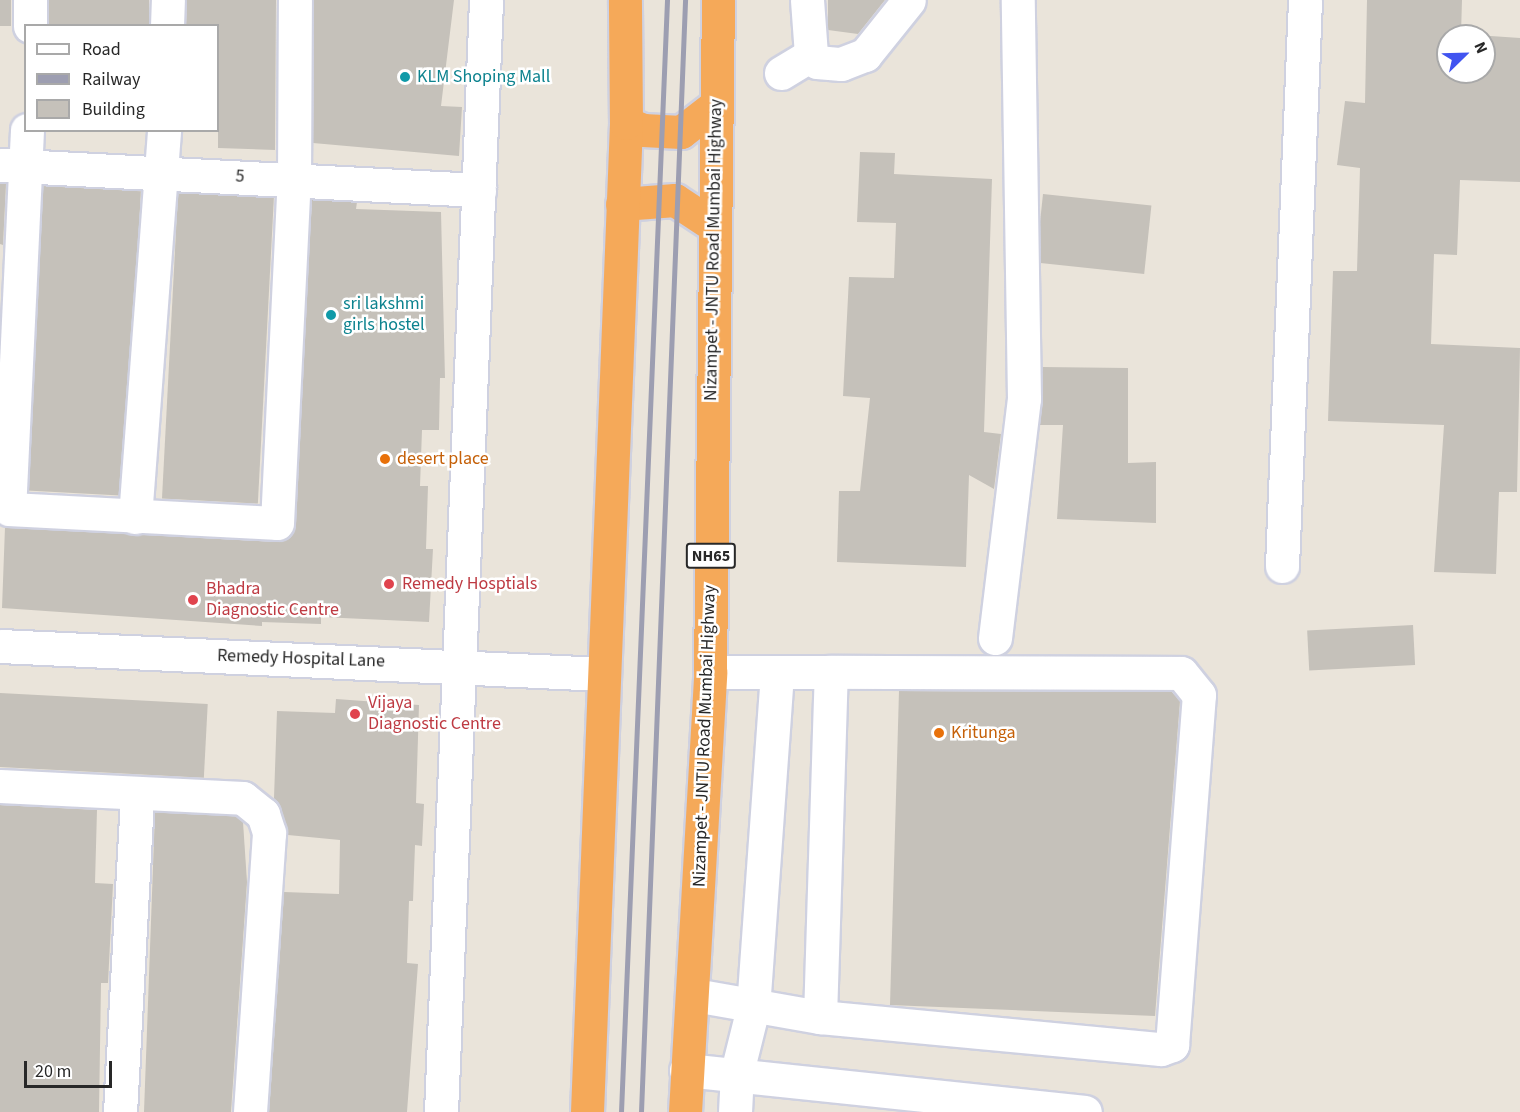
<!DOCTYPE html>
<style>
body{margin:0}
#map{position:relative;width:1520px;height:1112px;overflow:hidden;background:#eae4da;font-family:"Source Sans 3",sans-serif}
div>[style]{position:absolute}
.building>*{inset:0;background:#c5c1ba;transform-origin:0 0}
.roads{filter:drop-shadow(2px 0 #cfd1e0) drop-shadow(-2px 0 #cfd1e0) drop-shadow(0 2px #cfd1e0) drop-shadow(0 -2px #cfd1e0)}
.minor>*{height:33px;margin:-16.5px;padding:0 16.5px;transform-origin:16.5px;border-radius:16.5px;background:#fff}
.highway>*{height:33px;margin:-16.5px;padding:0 16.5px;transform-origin:16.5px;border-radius:16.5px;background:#f5a959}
.rail>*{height:4.5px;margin:-2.25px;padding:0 2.25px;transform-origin:2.25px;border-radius:2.25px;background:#9d9eb1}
.dots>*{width:16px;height:16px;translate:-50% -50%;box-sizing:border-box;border:3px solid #fff;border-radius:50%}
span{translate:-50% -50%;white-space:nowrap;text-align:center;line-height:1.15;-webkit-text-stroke:5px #fff;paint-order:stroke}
.shield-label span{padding:2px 4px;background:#fff;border:2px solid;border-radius:4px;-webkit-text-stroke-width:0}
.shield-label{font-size:16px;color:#282828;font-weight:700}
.culture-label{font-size:18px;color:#0d838f}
.left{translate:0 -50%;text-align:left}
.street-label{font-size:18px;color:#282828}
.food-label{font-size:18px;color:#c56008}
.health-label{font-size:18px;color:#be3a42}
.legend{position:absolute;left:24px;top:24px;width:195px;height:108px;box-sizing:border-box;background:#fff;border:2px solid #a9a9a9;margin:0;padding:8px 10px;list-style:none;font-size:18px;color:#282828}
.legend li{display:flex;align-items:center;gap:12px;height:30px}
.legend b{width:30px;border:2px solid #a9a9a9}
.north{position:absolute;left:1436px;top:24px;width:60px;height:60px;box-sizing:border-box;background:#fff;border:2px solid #a9a9a9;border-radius:50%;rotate:67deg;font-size:16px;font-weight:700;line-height:24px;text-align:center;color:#282828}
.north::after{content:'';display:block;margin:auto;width:21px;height:27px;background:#4154f0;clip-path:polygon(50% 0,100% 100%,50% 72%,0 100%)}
.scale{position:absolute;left:24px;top:1061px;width:88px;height:27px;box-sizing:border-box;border:3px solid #282828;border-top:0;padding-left:8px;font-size:18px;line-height:21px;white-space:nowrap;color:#282828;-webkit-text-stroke:4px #fff;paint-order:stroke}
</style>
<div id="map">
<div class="building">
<i style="left:0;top:0;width:11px;height:26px"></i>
<i style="left:49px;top:0;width:100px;height:26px"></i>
<i style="clip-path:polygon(187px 0,276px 0,275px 150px,218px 148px,218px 26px,186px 26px)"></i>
<i style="clip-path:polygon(314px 0,454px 0,441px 106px,462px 107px,459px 156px,313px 143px)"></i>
<i style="clip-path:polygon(828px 0,885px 0,858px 34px,828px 30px)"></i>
<i style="clip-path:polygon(evenodd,1367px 0,1462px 0,1461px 34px,1520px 38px,1520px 182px,1460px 180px,1457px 255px,1434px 254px,1431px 344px,1520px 348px,1517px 492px,1499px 492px,1496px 574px,1434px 572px,1444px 425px,1328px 421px,1333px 271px,1357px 271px,1360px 168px,1337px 165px,1345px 101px,1365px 103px,1367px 0,1448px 36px,1484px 36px,1484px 72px,1448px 72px,1448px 36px)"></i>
<i style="clip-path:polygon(860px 152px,895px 153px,894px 174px,992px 179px,984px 432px,1001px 434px,994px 489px,969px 475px,966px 567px,837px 562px,839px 491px,860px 491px,870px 398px,843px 396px,849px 277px,894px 278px,896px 223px,857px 222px)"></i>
<i style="clip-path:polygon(0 184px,6px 184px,3px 245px,0 244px)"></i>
<i style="left:43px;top:186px;width:98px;height:305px;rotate:3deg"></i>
<i style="left:178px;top:193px;width:96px;height:306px;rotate:3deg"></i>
<i style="left:1043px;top:194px;width:109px;height:69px;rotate:6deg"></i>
<i style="clip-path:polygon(312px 200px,357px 202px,356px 209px,441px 212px,445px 378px,440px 378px,439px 430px,422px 430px,420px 486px,428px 486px,426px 549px,433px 549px,429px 622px,321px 617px,321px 624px,262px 622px,262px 626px,2px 608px,5px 527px,276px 542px,292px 534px)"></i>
<i style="clip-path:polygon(1042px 367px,1128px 368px,1128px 463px,1156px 462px,1156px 523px,1057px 519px,1063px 425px,1040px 425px)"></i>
<i style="left:1413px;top:625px;width:40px;height:106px;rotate:87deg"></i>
<i style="clip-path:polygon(899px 691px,1172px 692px,1180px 701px,1155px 1016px,890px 1005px)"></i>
<i style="left:0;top:693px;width:208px;height:74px;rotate:3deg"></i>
<i style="clip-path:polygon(336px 699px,419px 705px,416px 803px,424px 804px,422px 846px,415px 845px,413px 901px,409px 901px,407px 963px,418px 964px,407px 1112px,269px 1112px,284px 892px,339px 894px,340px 840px,288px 835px,274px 798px,277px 711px,335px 713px)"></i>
<i style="clip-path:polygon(0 805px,97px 810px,95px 883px,113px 884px,108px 983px,101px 983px,99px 1112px,0 1112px)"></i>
<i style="clip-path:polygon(155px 812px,236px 816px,243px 822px,247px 882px,231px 1112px,144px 1112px)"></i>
</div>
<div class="roads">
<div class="minor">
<i style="left:807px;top:0;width:55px;rotate:85.8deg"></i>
<i style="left:811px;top:55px;width:9px;rotate:49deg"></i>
<i style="left:817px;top:62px;width:24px;rotate:5deg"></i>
<i style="left:841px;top:64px;width:26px;rotate:-21deg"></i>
<i style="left:865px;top:55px;width:70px;rotate:-51.3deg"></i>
<i style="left:30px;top:26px;width:26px;rotate:-90deg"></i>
<i style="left:167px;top:26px;width:26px;rotate:-88deg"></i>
<i style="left:781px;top:73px;width:35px;rotate:-31deg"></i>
<i style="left:27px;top:130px;width:379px;rotate:92.7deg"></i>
<i style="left:9px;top:509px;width:268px;rotate:3deg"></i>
<i style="left:277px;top:523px;width:344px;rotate:-87.2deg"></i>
<i style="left:294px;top:179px;width:179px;rotate:-89.7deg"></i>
<i style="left:0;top:165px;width:480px;rotate:3deg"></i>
<i style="left:135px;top:517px;width:388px;rotate:-85.7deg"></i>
<i style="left:1282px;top:566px;width:566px;rotate:-87.67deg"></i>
<i style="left:995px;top:638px;width:241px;rotate:-83.1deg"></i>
<i style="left:1024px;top:399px;width:399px;rotate:-90.9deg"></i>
<i style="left:0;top:646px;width:603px;rotate:2.66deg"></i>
<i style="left:0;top:786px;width:243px;rotate:2.8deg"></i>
<i style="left:243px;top:798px;width:26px;rotate:39deg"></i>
<i style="left:263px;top:814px;width:20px;rotate:72deg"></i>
<i style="left:269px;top:833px;width:280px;rotate:93.9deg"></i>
<i style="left:695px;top:995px;width:127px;rotate:10deg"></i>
<i style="left:820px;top:1017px;width:345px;rotate:-88.2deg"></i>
<i style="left:831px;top:672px;width:121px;rotate:180deg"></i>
<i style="left:820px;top:1017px;width:342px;rotate:5.4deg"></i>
<i style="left:1161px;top:1049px;width:12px;rotate:-20deg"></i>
<i style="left:1172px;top:1045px;width:351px;rotate:-85.6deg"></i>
<i style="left:1199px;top:695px;width:28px;rotate:-129deg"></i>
<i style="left:1181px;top:673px;width:350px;rotate:-179.8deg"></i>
<i style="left:686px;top:1070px;width:401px;rotate:6deg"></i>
<i style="left:120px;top:1112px;width:318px;rotate:-86.9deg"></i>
<i style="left:441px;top:1112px;width:1113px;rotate:-87.68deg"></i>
<i style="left:735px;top:1112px;width:40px;rotate:-87.1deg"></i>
<i style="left:737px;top:1072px;width:66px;rotate:-76deg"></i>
<i style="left:753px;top:1008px;width:336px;rotate:-85.9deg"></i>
</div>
<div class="highway">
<i style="left:626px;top:123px;width:18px;rotate:22deg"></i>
<i style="left:643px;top:130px;width:38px;rotate:3deg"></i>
<i style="left:681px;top:132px;width:44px;rotate:-37.6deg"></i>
<i style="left:622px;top:204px;width:53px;rotate:-4.3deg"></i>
<i style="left:675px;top:200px;width:45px;rotate:33.3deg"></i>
<i style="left:587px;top:1112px;width:990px;rotate:-87.74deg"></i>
<i style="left:626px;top:123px;width:123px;rotate:-90.5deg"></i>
<i style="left:685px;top:1112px;width:441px;rotate:-86.7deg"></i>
<i style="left:710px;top:672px;width:672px;rotate:-89.32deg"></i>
</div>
</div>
<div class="rail">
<i style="left:621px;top:1112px;width:1113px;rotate:-87.63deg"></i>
<i style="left:641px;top:1112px;width:1113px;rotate:-87.73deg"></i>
</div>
<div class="dots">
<i style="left:405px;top:77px;background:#0f9aa8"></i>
<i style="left:331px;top:315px;background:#0f9aa8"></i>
<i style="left:385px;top:459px;background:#e8710a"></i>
<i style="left:389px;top:584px;background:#e0444e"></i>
<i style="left:193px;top:600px;background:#e0444e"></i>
<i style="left:355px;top:714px;background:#e0444e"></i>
<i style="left:939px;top:733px;background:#e8710a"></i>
</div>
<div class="shield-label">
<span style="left:711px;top:556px">NH65</span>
</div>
<div class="culture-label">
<span class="left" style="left:417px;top:77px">KLM Shoping Mall</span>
<span class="left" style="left:343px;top:315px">sri lakshmi<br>girls hostel</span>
</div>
<div class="street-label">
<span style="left:240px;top:177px;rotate:3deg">5</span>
<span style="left:714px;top:250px;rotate:-89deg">Nizampet - JNTU Road Mumbai Highway</span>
<span style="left:301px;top:659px;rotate:2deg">Remedy Hospital Lane</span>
<span style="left:705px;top:736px;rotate:-88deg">Nizampet - JNTU Road Mumbai Highway</span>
</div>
<div class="food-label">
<span class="left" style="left:397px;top:459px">desert place</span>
<span class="left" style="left:951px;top:733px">Kritunga</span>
</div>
<div class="health-label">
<span class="left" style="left:402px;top:584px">Remedy Hosptials</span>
<span class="left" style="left:206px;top:600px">Bhadra<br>Diagnostic Centre</span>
<span class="left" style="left:368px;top:714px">Vijaya<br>Diagnostic Centre</span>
</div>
<ul class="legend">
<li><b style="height:8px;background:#fff"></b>Road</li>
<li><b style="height:8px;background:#9d9eb1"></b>Railway</li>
<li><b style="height:16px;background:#c5c1ba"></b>Building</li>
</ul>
<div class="north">N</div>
<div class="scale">20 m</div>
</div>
